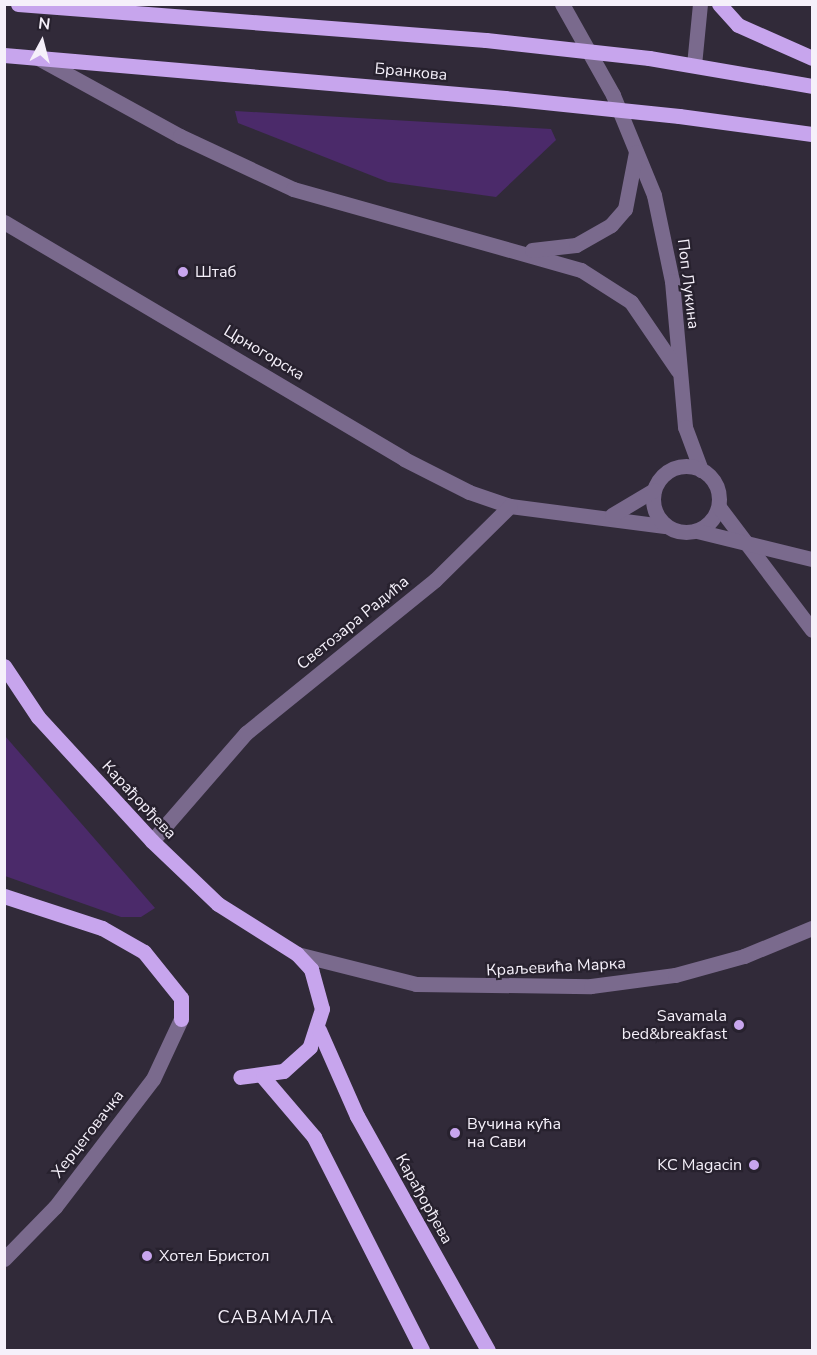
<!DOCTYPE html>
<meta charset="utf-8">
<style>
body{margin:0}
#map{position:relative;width:817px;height:1355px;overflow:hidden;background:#312a39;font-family:"Nunito Sans",sans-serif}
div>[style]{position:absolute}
.green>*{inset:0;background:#4b2a6a}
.minor>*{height:15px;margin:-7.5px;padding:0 7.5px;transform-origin:7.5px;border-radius:7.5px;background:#7a6a8d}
.minor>.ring{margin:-7.5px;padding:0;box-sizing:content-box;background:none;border:15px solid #7a6a8d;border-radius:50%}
.major>*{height:15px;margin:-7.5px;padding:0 7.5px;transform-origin:7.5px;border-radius:7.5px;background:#c7a5ed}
.major-bridge>*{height:15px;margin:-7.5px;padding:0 7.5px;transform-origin:7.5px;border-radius:7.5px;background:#c7a5ed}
.dots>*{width:16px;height:16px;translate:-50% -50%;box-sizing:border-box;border:3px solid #27212e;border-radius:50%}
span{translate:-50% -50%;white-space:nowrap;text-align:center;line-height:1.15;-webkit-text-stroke:4.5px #27212e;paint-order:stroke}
.street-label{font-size:16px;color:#f5f0fa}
.poi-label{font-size:16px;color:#f5f0fa}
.left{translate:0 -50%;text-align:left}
.right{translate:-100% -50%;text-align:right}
.neighbourhood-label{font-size:18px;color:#f5f0fa;letter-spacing:1.5px}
.frame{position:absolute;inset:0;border:6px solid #f5f0fa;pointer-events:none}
.north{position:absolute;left:12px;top:12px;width:60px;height:60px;-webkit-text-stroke:4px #27212e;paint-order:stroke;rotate:7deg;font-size:16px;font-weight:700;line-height:24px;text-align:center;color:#f5f0fa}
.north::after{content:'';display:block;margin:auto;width:21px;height:27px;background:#f5f0fa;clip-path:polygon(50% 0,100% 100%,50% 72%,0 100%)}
</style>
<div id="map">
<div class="green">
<i style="clip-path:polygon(235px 111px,551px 129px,556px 140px,496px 197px,388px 182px,238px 123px)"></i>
<i style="clip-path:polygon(4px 736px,5px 736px,155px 908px,141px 917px,121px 917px,5px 876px)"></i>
</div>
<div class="minor">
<i style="left:562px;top:4px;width:104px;rotate:60.7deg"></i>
<i style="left:613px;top:95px;width:108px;rotate:67.7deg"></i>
<i style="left:654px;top:195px;width:88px;rotate:78.2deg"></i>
<i style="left:672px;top:281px;width:147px;rotate:84.9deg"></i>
<i style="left:685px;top:427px;width:46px;rotate:69.6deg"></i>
<i style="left:38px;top:58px;width:162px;rotate:28.8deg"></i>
<i style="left:180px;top:136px;width:125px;rotate:25.1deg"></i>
<i style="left:293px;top:189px;width:299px;rotate:15.7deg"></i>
<i style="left:581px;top:270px;width:59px;rotate:32.6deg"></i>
<i style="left:631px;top:302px;width:83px;rotate:55.7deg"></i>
<i style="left:694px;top:65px;width:61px;rotate:-84.4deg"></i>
<i style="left:4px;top:222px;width:465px;rotate:30.6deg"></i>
<i style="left:404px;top:459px;width:73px;rotate:26.9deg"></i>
<i style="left:469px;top:492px;width:43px;rotate:18.9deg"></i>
<i style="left:510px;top:506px;width:156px;rotate:7.4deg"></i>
<i style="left:532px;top:250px;width:44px;rotate:-6.5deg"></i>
<i style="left:576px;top:245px;width:40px;rotate:-29.7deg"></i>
<i style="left:611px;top:225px;width:21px;rotate:-49deg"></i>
<i style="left:625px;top:209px;width:58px;rotate:-79.1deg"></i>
<i class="ring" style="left:653px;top:466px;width:51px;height:51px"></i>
<i style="left:719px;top:507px;width:154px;rotate:52.9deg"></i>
<i style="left:612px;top:515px;width:49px;rotate:-30.8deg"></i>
<i style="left:697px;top:531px;width:118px;rotate:13.7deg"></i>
<i style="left:152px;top:841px;width:143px;rotate:-49deg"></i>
<i style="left:246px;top:733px;width:243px;rotate:-39deg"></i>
<i style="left:435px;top:580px;width:105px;rotate:-44.6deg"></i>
<i style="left:297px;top:954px;width:123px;rotate:14.1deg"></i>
<i style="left:416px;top:984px;width:175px;rotate:0.7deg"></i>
<i style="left:591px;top:986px;width:85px;rotate:-7.5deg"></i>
<i style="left:675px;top:975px;width:72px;rotate:-15.4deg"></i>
<i style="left:744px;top:956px;width:74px;rotate:-22.4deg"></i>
<i style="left:4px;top:1259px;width:73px;rotate:-45.6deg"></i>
<i style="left:55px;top:1207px;width:161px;rotate:-52.6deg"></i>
<i style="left:153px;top:1079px;width:66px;rotate:-65deg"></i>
</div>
<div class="major">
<i style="left:18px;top:4px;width:469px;rotate:4.4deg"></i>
<i style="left:719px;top:4px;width:28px;rotate:48deg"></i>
<i style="left:738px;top:25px;width:81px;rotate:24deg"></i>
<i style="left:4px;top:55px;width:503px;rotate:4.91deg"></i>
<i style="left:649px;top:58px;width:165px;rotate:9.7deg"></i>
<i style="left:679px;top:116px;width:134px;rotate:7.7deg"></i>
<i style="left:4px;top:666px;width:61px;rotate:56.3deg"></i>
<i style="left:38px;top:717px;width:168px;rotate:47.4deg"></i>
<i style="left:152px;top:841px;width:91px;rotate:43.7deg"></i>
<i style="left:218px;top:904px;width:93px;rotate:32.3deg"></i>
<i style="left:297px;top:954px;width:21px;rotate:47deg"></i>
<i style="left:311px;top:969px;width:41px;rotate:74.6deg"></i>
<i style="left:322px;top:1009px;width:40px;rotate:108deg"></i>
<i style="left:310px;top:1047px;width:36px;rotate:138deg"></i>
<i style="left:283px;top:1071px;width:43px;rotate:172.1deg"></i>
<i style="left:4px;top:896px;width:103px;rotate:18.1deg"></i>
<i style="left:102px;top:928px;width:48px;rotate:29.7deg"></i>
<i style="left:144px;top:952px;width:59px;rotate:51.2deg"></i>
<i style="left:181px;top:998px;width:21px;rotate:90deg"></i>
<i style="left:319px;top:1030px;width:94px;rotate:66.2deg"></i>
<i style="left:357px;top:1116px;width:268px;rotate:60.8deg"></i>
<i style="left:263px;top:1077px;width:79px;rotate:49.6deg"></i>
<i style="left:314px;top:1137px;width:239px;rotate:63.1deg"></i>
</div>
<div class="major-bridge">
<i style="left:486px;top:40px;width:164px;rotate:6.3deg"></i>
<i style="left:505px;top:98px;width:175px;rotate:5.9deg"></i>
</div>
<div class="dots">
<i style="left:183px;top:272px;background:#c8a5ee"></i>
<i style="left:739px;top:1025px;background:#c8a5ee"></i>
<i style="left:455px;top:1133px;background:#c8a5ee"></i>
<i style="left:754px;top:1165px;background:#c8a5ee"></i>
<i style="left:147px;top:1256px;background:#c8a5ee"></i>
</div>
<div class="street-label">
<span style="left:411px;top:72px;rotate:5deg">Бранкова</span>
<span style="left:688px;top:284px;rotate:83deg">Поп Лукина</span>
<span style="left:264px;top:353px;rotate:31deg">Црногорска</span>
<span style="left:353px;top:623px;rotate:-39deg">Светозара Радића</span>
<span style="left:139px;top:800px;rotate:47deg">Карађорђева</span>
<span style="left:556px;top:967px;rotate:-3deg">Краљевића Марка</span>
<span style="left:88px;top:1134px;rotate:-52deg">Херцеговачка</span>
<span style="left:424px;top:1199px;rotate:61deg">Карађорђева</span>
</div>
<div class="poi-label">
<span class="left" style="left:195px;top:272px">Штаб</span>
<span class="right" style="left:727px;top:1025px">Savamala<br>bed&amp;breakfast</span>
<span class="left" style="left:467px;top:1133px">Вучина кућа<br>на Сави</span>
<span class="right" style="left:742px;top:1165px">KC Magacin</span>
<span class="left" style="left:159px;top:1256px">Хотел Бристол</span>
</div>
<div class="neighbourhood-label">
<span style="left:276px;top:1317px">САВАМАЛА</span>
</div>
<div class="frame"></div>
<div class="north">N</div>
</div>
